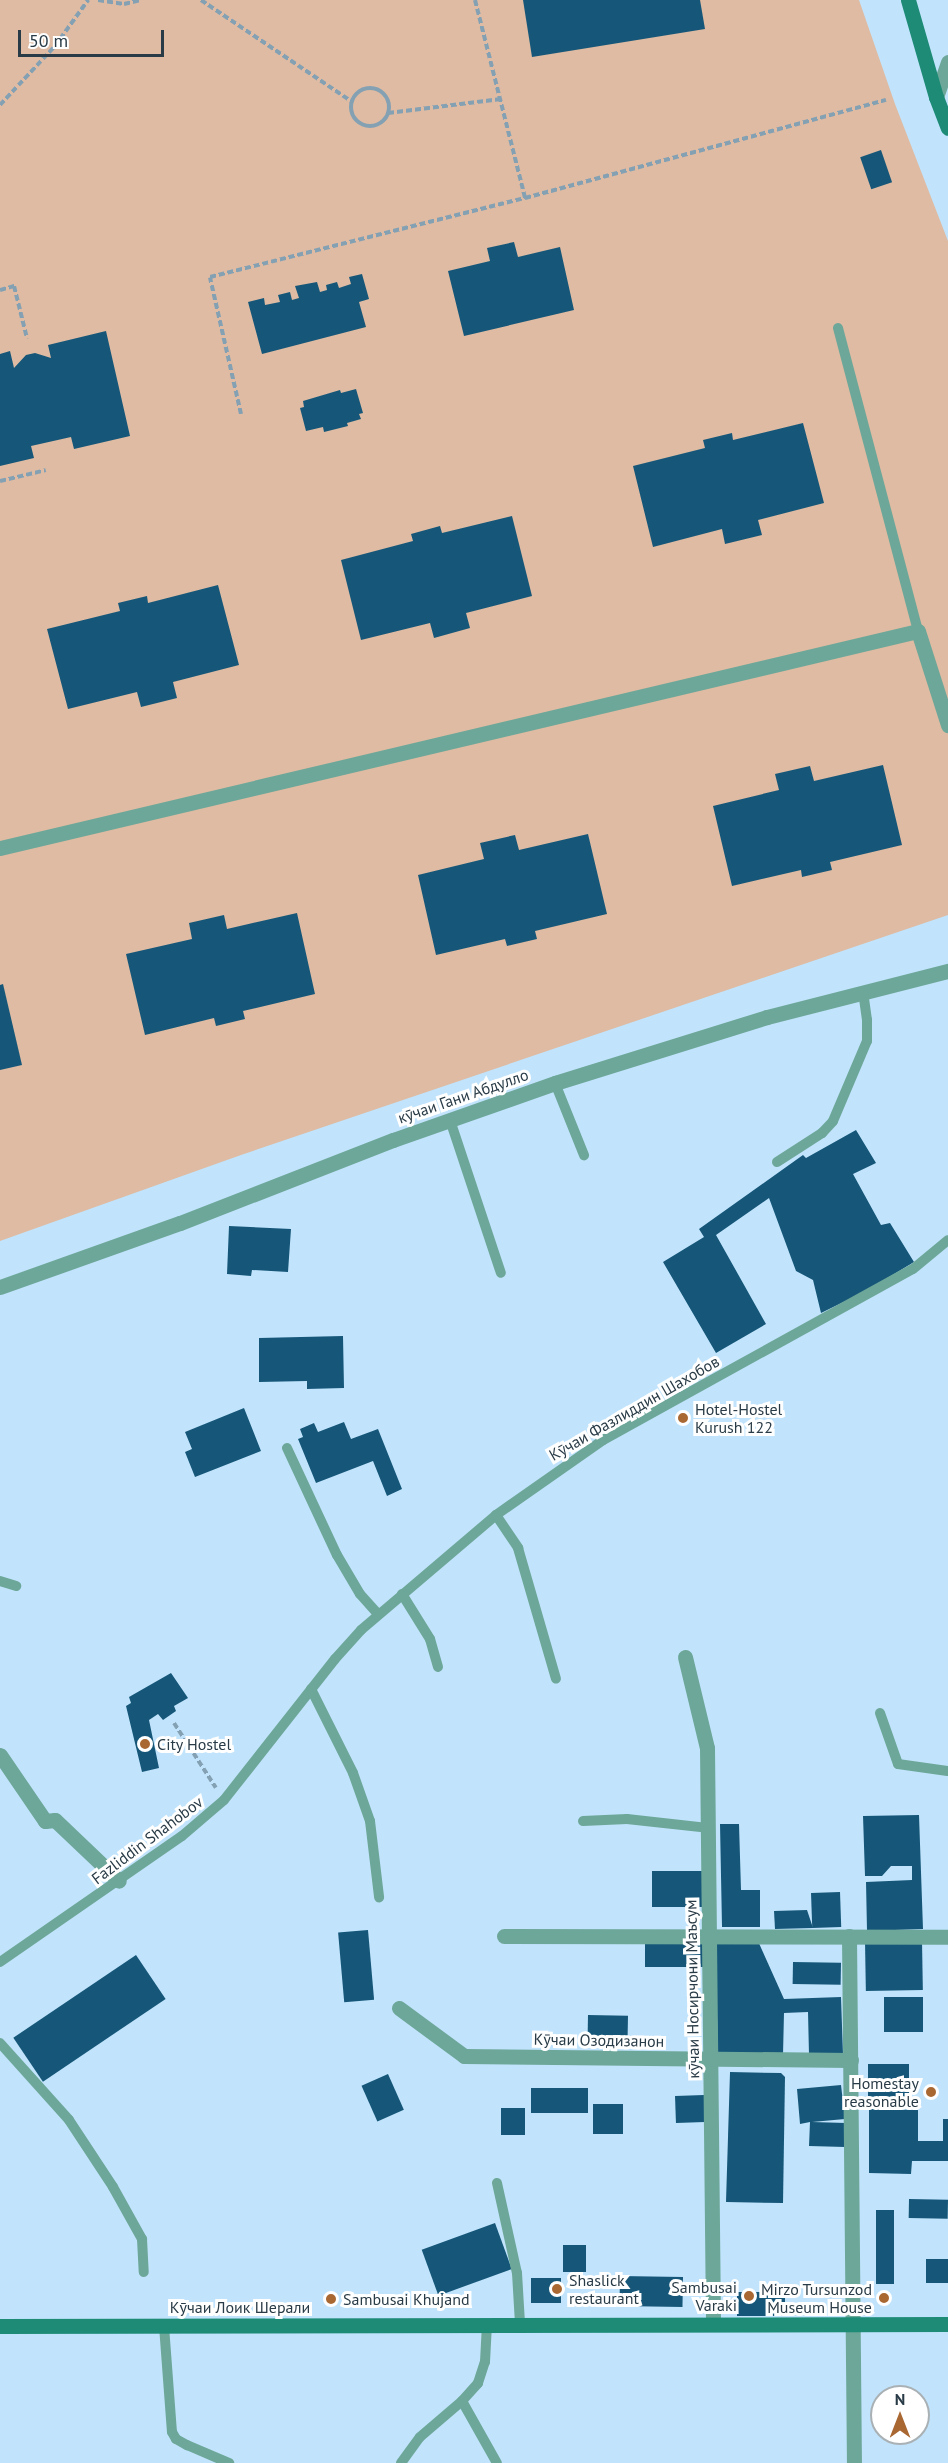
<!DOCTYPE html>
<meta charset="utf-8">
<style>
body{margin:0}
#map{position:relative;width:948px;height:2463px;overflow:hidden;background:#c1e4fc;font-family:"PT Sans",sans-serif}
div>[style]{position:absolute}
.green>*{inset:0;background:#debba2}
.building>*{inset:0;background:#165779;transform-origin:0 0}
.path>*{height:4px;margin-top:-2px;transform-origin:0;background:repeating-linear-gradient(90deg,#84a0b3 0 6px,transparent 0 9px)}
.path>.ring{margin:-2px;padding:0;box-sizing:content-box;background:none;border:4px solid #84a0b3;border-radius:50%}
.lane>*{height:10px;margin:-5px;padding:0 5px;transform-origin:5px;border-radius:5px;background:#6da799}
.street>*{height:15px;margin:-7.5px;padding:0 7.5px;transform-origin:7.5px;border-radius:7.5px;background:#6da799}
.secondary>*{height:15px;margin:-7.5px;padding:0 7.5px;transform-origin:7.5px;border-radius:7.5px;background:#1e8b77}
.dots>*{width:16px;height:16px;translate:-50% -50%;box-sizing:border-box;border:3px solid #fff;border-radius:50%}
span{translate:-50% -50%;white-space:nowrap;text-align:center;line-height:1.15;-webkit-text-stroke:6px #fff;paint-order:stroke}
.street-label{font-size:16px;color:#293b46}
.poi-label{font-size:16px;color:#293b46}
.left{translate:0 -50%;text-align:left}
.right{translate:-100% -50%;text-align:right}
.north{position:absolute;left:870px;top:2385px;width:60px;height:60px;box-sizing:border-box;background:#fff;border:2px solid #a9b1b5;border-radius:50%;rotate:0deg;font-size:16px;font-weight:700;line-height:24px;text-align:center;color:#293b46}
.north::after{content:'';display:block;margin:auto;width:21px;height:27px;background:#a96732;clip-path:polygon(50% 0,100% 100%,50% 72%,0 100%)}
.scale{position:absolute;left:18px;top:30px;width:146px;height:27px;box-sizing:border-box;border:3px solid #293b46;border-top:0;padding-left:8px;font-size:18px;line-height:21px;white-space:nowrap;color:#293b46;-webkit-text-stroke:4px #fff;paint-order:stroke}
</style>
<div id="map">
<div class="green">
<i style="clip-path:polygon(0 0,859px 0,895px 104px,948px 241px,948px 915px,241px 1155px,0 1241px)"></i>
</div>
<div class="building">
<i style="clip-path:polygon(523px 0,700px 0,705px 29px,532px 57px)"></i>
<i style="left:881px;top:150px;width:34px;height:22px;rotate:71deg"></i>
<i style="clip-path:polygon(514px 242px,518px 257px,560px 247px,574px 310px,464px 336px,448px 271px,490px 261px,487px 248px)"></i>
<i style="clip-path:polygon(362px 274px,369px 299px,359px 302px,366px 327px,262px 354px,248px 302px,264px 298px,265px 305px,280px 302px,278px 295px,290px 292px,292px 300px,299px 298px,295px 286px,317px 282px,320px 292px,327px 290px,326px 285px,337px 282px,339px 288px,351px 284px,349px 277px)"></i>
<i style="clip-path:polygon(106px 331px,130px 436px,74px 449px,71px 437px,31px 446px,34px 458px,0 466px,0 354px,10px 351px,14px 368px,26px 355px,35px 353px,51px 358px,48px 345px)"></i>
<i style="clip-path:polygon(356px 389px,363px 413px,359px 414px,361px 419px,347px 423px,348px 426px,324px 432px,323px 427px,306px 431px,300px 408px,304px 407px,303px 401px,340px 390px,341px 393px)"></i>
<i style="clip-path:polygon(803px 423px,824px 503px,758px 520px,762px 535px,725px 544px,722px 529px,653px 547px,633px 466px,705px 448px,703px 440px,732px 433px,733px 440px)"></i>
<i style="clip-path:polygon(512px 516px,532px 596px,466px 613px,470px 628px,434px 638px,430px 623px,361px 640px,341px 560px,413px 541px,411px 534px,440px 526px,442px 533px)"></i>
<i style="clip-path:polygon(218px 585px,239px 665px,173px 682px,177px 698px,141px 707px,137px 692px,68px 709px,47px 629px,120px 611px,118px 603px,147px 596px,148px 603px)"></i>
<i style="clip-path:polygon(883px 765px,902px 845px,830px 862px,832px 870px,802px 877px,801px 870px,732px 886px,713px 806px,779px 790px,775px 774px,810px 766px,814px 781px)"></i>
<i style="clip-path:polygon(588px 834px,607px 914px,535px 931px,537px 939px,507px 946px,505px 939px,436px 955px,418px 875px,484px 859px,480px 843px,515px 835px,519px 850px)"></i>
<i style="clip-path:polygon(297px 913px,315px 994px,243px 1011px,245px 1019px,216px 1026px,214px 1018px,145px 1035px,126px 954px,192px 939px,189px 923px,224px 915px,227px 929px)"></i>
<i style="clip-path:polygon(3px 984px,22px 1065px,0 1070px,0 985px)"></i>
<i style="clip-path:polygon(856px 1130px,876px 1163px,853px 1174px,881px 1225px,890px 1223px,914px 1262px,866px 1291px,821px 1313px,813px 1280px,796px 1271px,769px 1198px,716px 1235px,766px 1324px,716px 1353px,663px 1262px,704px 1237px,699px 1229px,803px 1155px,806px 1158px)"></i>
<i style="clip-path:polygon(229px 1226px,291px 1229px,288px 1272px,252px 1270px,251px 1276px,227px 1274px)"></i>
<i style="clip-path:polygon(343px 1336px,344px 1388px,307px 1389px,307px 1381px,259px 1382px,259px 1338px)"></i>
<i style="clip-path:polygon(244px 1408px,261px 1451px,195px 1477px,185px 1452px,192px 1449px,185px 1432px)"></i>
<i style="clip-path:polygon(344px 1422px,351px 1439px,378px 1429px,402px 1489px,387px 1496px,373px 1461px,316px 1483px,298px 1439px,303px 1437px,300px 1429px,314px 1423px,318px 1432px)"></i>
<i style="clip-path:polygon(171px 1673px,188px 1698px,174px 1706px,176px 1711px,163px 1720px,158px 1714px,149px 1720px,159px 1768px,142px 1772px,126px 1706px,131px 1703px,129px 1697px)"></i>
<i style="clip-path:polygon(919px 1815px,923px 1929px,867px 1931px,866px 1882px,912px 1880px,912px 1866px,891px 1866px,882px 1876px,865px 1876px,863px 1816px)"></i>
<i style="clip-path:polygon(720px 1824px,739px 1824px,741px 1890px,760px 1890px,760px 1927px,722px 1927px)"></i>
<i style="left:652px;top:1871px;width:50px;height:36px"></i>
<i style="left:840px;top:1892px;width:35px;height:29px;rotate:88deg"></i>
<i style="clip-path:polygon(807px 1910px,813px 1928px,775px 1929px,774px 1911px)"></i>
<i style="left:368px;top:1930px;width:70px;height:30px;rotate:85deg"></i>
<i style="clip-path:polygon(715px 1941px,758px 1941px,784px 1999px,841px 1997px,843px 2054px,809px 2055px,808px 2012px,784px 2013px,783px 2055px,718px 2054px)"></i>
<i style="left:922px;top:1941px;width:49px;height:57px;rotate:89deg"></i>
<i style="left:645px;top:1942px;width:58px;height:25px"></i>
<i style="left:136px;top:1955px;width:53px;height:148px;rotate:56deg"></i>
<i style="left:793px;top:1962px;width:48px;height:22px;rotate:1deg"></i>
<i style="left:884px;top:1997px;width:39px;height:35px"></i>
<i style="left:588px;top:2015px;width:40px;height:27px;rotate:1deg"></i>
<i style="left:909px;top:2064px;width:39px;height:41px;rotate:90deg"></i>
<i style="clip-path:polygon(730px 2072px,781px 2073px,785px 2077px,783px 2203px,726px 2202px)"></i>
<i style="left:388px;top:2074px;width:39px;height:29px;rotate:66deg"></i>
<i style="clip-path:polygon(841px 2085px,845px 2119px,812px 2122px,846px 2123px,845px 2147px,809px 2146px,810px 2122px,800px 2124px,797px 2089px)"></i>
<i style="left:531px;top:2088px;width:57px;height:25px"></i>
<i style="left:704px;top:2095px;width:27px;height:29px;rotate:88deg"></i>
<i style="left:623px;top:2104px;width:30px;height:30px;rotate:90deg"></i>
<i style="left:501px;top:2108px;width:24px;height:27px"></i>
<i style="clip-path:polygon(869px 2109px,918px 2110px,918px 2141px,943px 2141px,943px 2119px,948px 2119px,948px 2161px,912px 2161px,911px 2174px,869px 2173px)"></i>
<i style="left:909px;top:2199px;width:39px;height:19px;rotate:1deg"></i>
<i style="left:876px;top:2210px;width:18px;height:74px"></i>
<i style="left:495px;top:2223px;width:49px;height:78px;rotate:70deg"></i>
<i style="left:563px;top:2245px;width:23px;height:27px"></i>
<i style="left:948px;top:2259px;width:24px;height:22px;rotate:90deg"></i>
<i style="left:620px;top:2276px;width:63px;height:30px;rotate:1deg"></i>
<i style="left:531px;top:2278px;width:30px;height:25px"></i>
<i style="left:737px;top:2292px;width:48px;height:24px"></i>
</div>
<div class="path">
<i style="left:98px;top:0;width:26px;rotate:9deg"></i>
<i style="left:124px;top:4px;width:17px;rotate:-13deg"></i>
<i style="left:201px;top:0;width:181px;rotate:34deg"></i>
<i style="left:475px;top:0;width:204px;rotate:75.8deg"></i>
<i class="ring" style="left:351px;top:88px;width:34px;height:34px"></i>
<i style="left:0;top:105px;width:81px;rotate:-47deg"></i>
<i style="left:55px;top:46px;width:57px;rotate:-54.3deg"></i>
<i style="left:388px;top:113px;width:114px;rotate:-7.1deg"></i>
<i style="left:0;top:290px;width:15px;rotate:-16deg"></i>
<i style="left:14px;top:286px;width:54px;rotate:76deg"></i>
<i style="left:241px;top:414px;width:140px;rotate:-102.8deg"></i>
<i style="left:210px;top:277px;width:325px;rotate:-14.1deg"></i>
<i style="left:525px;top:198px;width:374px;rotate:-15.2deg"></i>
<i style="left:0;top:481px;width:47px;rotate:-13.4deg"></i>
<i style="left:174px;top:1723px;width:77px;rotate:57.1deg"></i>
</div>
<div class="lane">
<i style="left:838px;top:328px;width:313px;rotate:75.2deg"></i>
<i style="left:555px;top:1083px;width:78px;rotate:68.1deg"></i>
<i style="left:450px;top:1120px;width:161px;rotate:71.6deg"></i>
<i style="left:777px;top:1162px;width:54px;rotate:-32.8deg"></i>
<i style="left:822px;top:1133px;width:16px;rotate:-47deg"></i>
<i style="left:833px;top:1121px;width:87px;rotate:-67deg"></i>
<i style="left:867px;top:1041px;width:21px;rotate:-90deg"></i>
<i style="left:867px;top:1020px;width:29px;rotate:-98deg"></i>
<i style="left:287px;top:1448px;width:118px;rotate:65deg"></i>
<i style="left:337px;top:1555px;width:45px;rotate:59.5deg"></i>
<i style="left:360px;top:1594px;width:27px;rotate:48deg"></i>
<i style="left:496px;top:1515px;width:40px;rotate:56deg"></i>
<i style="left:518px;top:1548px;width:136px;rotate:73.8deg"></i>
<i style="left:0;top:1581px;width:17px;rotate:17deg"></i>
<i style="left:402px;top:1594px;width:53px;rotate:58.1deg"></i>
<i style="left:430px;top:1639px;width:29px;rotate:74deg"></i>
<i style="left:311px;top:1689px;width:94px;rotate:63.4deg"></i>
<i style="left:353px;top:1773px;width:51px;rotate:70.5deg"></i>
<i style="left:370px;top:1821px;width:77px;rotate:83.2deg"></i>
<i style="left:880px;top:1713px;width:54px;rotate:70.6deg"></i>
<i style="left:898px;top:1764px;width:50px;rotate:8deg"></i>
<i style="left:583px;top:1821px;width:44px;rotate:-2.6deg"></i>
<i style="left:627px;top:1819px;width:81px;rotate:6.3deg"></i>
<i style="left:0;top:1962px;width:221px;rotate:-34.7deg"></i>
<i style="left:182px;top:1836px;width:55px;rotate:-40.6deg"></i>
<i style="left:224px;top:1800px;width:179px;rotate:-51.8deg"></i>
<i style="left:335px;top:1659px;width:39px;rotate:-48deg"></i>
<i style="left:361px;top:1630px;width:177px;rotate:-40.4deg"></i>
<i style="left:496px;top:1515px;width:131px;rotate:-35deg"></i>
<i style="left:603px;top:1440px;width:354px;rotate:-28.9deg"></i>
<i style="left:913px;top:1269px;width:45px;rotate:-39.6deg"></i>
<i style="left:0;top:2043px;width:103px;rotate:48.1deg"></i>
<i style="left:69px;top:2120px;width:80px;rotate:56.7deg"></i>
<i style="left:113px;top:2187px;width:60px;rotate:60.9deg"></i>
<i style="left:142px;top:2239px;width:33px;rotate:87deg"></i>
<i style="left:497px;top:2183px;width:92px;rotate:77.5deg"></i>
<i style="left:517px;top:2273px;width:51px;rotate:86.6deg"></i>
<i style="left:164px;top:2326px;width:106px;rotate:85.7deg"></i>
<i style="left:172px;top:2432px;width:8px;rotate:60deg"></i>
<i style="left:176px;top:2439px;width:13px;rotate:29deg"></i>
<i style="left:187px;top:2445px;width:46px;rotate:23.2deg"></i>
<i style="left:462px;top:2401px;width:71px;rotate:60.6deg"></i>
<i style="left:401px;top:2463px;width:32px;rotate:-54deg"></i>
<i style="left:420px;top:2437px;width:55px;rotate:-40.6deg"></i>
<i style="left:462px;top:2401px;width:24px;rotate:-48deg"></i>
<i style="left:478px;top:2383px;width:22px;rotate:-72deg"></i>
<i style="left:485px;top:2362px;width:38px;rotate:-87deg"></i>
</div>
<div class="street">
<i style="left:936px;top:97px;width:37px;rotate:-71deg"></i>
<i style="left:0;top:848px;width:943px;rotate:-13.3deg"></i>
<i style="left:918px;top:631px;width:99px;rotate:72.3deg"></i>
<i style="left:0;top:1287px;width:191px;rotate:-19.6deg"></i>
<i style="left:180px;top:1223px;width:229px;rotate:-21.3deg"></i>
<i style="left:393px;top:1140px;width:172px;rotate:-19.4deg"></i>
<i style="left:555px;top:1083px;width:222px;rotate:-17.3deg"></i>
<i style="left:767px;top:1017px;width:187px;rotate:-14.3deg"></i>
<i style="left:685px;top:1657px;width:94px;rotate:76.4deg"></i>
<i style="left:707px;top:1748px;width:576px;rotate:89.4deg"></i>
<i style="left:0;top:1755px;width:80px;rotate:55.7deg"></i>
<i style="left:45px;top:1821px;width:10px;rotate:-6deg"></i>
<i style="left:55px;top:1820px;width:88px;rotate:43.6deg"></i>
<i style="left:504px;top:1936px;width:444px;rotate:0.1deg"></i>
<i style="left:849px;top:1936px;width:527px;rotate:89.46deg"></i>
<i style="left:399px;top:2008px;width:81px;rotate:36.4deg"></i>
<i style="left:464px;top:2056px;width:387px;rotate:0.6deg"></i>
</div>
<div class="secondary">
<i style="left:908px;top:0;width:101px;rotate:73.9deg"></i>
<i style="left:936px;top:97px;width:33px;rotate:69deg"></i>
<i style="left:0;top:2326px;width:948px;rotate:-0.12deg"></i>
</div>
<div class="dots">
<i style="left:683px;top:1418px;background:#a96732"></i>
<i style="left:145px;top:1744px;background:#a96732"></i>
<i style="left:931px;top:2092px;background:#a96732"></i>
<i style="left:557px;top:2289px;background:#a96732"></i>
<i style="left:749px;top:2296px;background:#a96732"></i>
<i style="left:884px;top:2298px;background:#a96732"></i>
<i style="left:331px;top:2299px;background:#a96732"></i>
</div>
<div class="street-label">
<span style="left:463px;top:1096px;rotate:-19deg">кӯчаи Гани Абдулло</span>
<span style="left:634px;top:1408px;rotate:-30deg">Кӯчаи Фазлиддин Шахобов</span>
<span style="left:147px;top:1840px;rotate:-37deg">Fazliddin Shahobov</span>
<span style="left:692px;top:1989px;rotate:-91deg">кӯчаи Носирчони Маъсум</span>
<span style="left:599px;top:2040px;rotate:1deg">Кӯчаи Озодизанон</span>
<span style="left:240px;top:2307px">Кӯчаи Лоик Шерали</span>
</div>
<div class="poi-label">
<span class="left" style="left:695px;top:1418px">Hotel-Hostel<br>Kurush 122</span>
<span class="left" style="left:157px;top:1744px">City Hostel</span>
<span class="right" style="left:919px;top:2092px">Homestay<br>reasonable</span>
<span class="left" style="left:569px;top:2289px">Shaslick<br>restaurant</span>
<span class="right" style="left:737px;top:2296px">Sambusai<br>Varaki</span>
<span class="right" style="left:872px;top:2298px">Mirzo Tursunzod<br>Museum House</span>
<span class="left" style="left:343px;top:2299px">Sambusai Khujand</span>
</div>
<div class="north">N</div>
<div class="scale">50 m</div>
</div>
